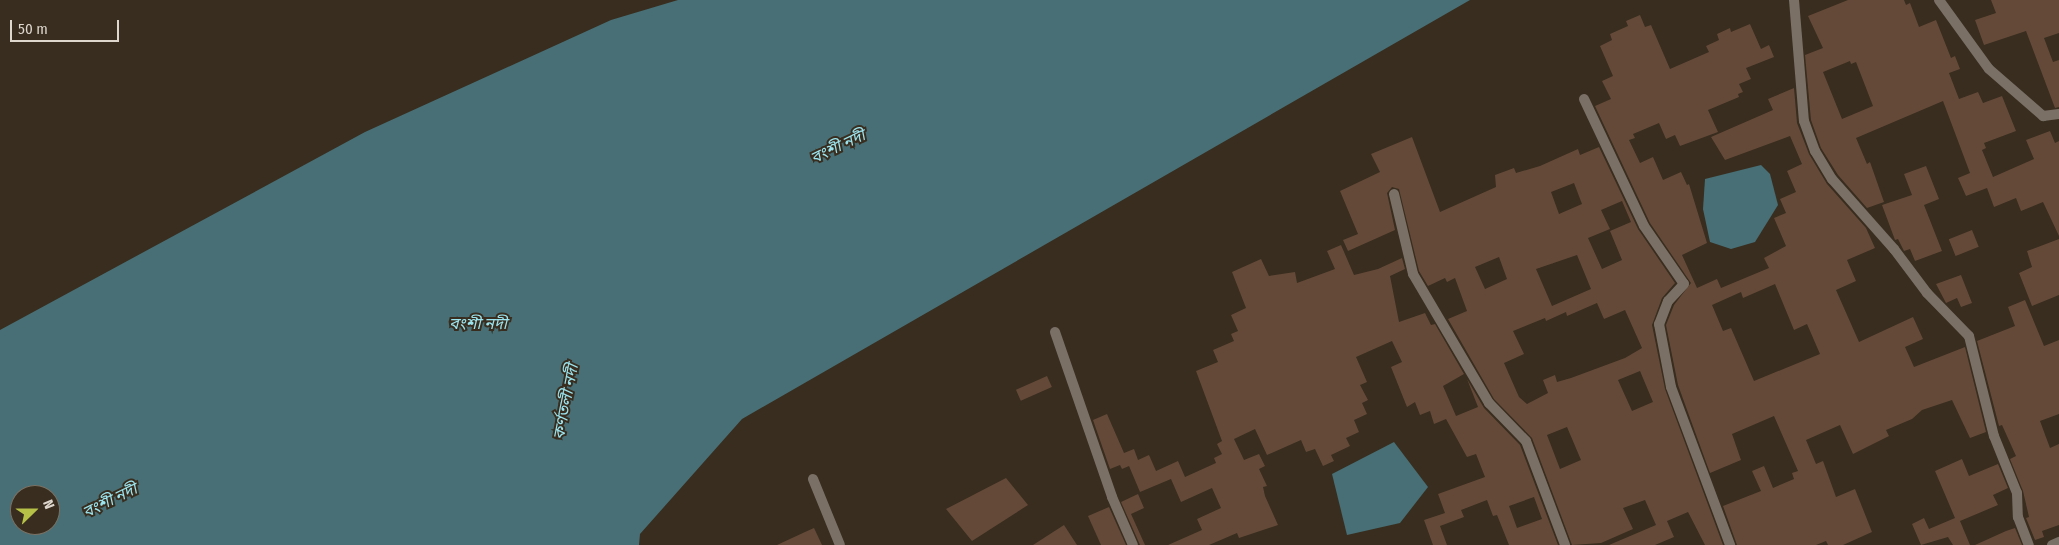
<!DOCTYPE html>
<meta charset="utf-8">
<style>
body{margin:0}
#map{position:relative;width:2059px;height:545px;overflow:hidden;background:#382d1e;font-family:"Fira Sans Condensed","Noto Sans Bengali",sans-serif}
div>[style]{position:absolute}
.water>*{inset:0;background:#476f75}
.building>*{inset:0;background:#644938;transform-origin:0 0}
.minor>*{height:10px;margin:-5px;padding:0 5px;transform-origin:5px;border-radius:5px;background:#7b7066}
.tertiary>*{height:10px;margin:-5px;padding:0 5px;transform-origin:5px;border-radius:5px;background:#7b7066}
span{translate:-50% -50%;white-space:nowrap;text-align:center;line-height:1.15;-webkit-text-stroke:4px #382d1e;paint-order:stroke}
.water-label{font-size:16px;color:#9be5f0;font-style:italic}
.north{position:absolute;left:10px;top:485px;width:50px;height:50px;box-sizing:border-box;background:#382d1e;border:1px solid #7a7164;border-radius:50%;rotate:68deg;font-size:14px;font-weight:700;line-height:20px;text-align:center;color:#ded7cd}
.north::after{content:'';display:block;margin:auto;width:18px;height:22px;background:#b6c148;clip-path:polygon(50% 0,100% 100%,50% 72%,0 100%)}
.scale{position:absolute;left:10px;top:20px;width:109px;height:22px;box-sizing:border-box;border:2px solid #ded7cd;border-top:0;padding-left:6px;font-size:15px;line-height:18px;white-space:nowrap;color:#ded7cd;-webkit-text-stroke:4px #382d1e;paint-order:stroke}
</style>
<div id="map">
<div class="water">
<i style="clip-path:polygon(evenodd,678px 0,1470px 0,742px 419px,640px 534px,639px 545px,0 545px,0 330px,365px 132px,611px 20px,678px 0,20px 495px,50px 495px,50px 525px,20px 525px,20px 495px)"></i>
<i style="clip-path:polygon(1761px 165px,1770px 174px,1778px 205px,1755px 242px,1731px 249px,1710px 242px,1703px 209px,1705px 179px)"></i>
<i style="clip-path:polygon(1394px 442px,1428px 487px,1400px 523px,1347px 535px,1332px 474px)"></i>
</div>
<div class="building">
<i style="clip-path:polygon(evenodd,1848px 0,1904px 0,1906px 5px,1910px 3px,1919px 27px,1936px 20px,1951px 58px,1955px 56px,1960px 69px,1949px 73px,1959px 99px,1978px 92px,1983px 103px,2002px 96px,2016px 131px,1984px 143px,1986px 148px,1982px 150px,1993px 177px,2034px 159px,2026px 140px,2050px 131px,2055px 143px,2059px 141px,2059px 236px,2043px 202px,2021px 211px,2016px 198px,1994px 207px,1987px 188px,1966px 196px,1958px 178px,1970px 173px,1943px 101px,1856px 138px,1867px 164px,1870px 162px,1884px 202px,1867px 208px,1838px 175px,1821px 148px,1811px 120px,1805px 55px,1823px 48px,1808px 16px,1848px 0,1850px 61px,1851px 64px,1856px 62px,1873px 106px,1842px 119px,1823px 72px,1850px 61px)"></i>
<i style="clip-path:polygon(1991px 0,2059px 0,2059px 33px,2044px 38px,2053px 62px,2059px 60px,2059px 107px,2055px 108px,2026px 31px,1984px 45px,1975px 20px,1996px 13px)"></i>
<i style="clip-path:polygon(evenodd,1640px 15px,1645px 27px,1651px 25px,1670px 69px,1709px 52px,1706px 46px,1719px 40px,1717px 34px,1730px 28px,1731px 32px,1750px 24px,1761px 49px,1769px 45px,1774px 57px,1746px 68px,1751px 79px,1739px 84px,1743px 92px,1738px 94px,1739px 97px,1708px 110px,1718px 132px,1680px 146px,1675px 135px,1666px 139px,1659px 123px,1633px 134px,1635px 138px,1629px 140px,1640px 163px,1653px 157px,1663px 180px,1681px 172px,1687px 185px,1689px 184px,1707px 243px,1682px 255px,1697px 288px,1717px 279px,1721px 288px,1769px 268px,1764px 258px,1786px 246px,1774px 218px,1786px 213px,1780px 199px,1796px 192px,1787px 171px,1802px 164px,1790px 136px,1725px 160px,1711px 137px,1773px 110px,1768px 99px,1794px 88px,1797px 123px,1809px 154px,1827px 184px,1866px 228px,1875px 248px,1847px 260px,1856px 281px,1836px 290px,1859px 342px,1913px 317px,1923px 339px,1905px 347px,1914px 367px,1965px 347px,1986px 432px,1970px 438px,1952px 400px,1922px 410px,1912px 419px,1886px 430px,1889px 436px,1853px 454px,1840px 425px,1806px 440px,1816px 464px,1823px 461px,1836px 497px,1855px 489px,1872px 532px,1843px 545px,1828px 545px,1826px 541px,1816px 545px,1737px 545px,1723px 506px,1761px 491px,1752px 471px,1764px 466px,1773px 488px,1794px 479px,1792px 473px,1798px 471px,1774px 416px,1732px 434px,1741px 460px,1710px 473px,1678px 385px,1666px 325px,1674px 305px,1691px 283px,1650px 223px,1595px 106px,1611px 99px,1602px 81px,1613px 76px,1600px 46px,1612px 40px,1610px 34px,1628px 26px,1626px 21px,1640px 15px,1775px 284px,1794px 330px,1807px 324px,1820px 354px,1754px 381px,1731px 328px,1723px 331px,1712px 305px,1741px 292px,1743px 298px,1775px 284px)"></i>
<i style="clip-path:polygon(evenodd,1412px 137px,1440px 212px,1496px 187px,1495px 175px,1514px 168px,1516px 173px,1540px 166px,1578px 149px,1580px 155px,1599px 147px,1638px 229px,1675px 283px,1662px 298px,1652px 325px,1665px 389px,1723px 545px,1705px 545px,1688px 512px,1667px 521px,1674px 537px,1655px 545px,1609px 545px,1656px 525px,1645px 500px,1623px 508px,1633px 529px,1601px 543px,1572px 545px,1532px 438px,1494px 399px,1448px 319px,1467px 311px,1455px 278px,1447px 282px,1445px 278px,1428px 286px,1419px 271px,1399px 189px,1392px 187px,1387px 193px,1395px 230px,1348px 251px,1343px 240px,1358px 234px,1340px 191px,1380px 172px,1371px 154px,1412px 137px,1574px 183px,1582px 204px,1559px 214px,1551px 192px,1574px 183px,1412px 137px,1622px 201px,1631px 222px,1610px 231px,1622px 260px,1602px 269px,1588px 238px,1610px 229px,1601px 210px,1622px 201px,1412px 137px,1577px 255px,1591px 289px,1552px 306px,1536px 269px,1577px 255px,1412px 137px,1499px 257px,1507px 279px,1485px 289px,1475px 267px,1499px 257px,1412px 137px,1597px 303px,1604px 319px,1625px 310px,1642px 348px,1625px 358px,1571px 378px,1557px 382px,1555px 375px,1543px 380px,1548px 393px,1527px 404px,1519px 397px,1504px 363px,1524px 354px,1513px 331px,1545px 318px,1546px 321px,1566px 312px,1567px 316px,1597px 303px,1412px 137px,1640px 371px,1653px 402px,1632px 411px,1618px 380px,1640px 371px,1412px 137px,1567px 427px,1581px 460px,1560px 469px,1547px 435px,1567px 427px)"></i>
<i style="clip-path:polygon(1926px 166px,1939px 199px,1924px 205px,1942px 251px,1915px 261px,1910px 249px,1904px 251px,1898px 239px,1895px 240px,1882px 205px,1912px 195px,1904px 174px)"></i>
<i style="left:1972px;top:230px;width:18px;height:25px;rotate:68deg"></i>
<i style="clip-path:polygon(2059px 239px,2059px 295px,2032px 306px,2019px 273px,2032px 267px,2027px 251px)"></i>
<i style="clip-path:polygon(evenodd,1341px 245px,1354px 275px,1378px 269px,1402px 258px,1405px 269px,1390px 276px,1399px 322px,1425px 313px,1431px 325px,1435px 324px,1464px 374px,1443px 386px,1456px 416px,1478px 407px,1467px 379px,1484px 408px,1520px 445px,1558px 545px,1509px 545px,1497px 515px,1493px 516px,1487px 500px,1461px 510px,1464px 517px,1440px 526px,1447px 545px,1433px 545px,1424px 520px,1445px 513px,1438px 494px,1485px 477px,1476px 454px,1467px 457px,1446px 419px,1434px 424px,1430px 411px,1420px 415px,1415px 402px,1407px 407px,1391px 367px,1402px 362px,1392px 341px,1356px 357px,1367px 382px,1360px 385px,1368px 400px,1362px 403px,1367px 414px,1354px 420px,1359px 432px,1346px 438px,1350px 446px,1331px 455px,1334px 461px,1323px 466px,1315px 449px,1306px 452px,1301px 440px,1267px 455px,1255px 429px,1234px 439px,1244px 460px,1259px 454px,1265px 466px,1259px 469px,1267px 486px,1263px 487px,1265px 496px,1278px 525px,1239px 538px,1237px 533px,1209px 545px,1168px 545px,1202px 530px,1197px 519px,1221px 508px,1212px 488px,1181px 502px,1171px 479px,1140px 492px,1129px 466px,1122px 469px,1120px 465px,1110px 469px,1093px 420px,1107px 414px,1124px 453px,1134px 449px,1138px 460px,1149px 455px,1156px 471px,1178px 461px,1185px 477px,1216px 463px,1214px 458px,1222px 454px,1217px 444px,1222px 441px,1196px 371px,1218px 362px,1213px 350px,1234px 341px,1231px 334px,1238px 331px,1231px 315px,1246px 308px,1232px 272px,1261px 259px,1269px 276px,1295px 272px,1297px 283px,1335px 269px,1327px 251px,1341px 245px,1534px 497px,1542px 519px,1517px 528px,1509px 506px,1534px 497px)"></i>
<i style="clip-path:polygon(1961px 275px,1972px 303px,1961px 307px,1957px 298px,1946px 303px,1936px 284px)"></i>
<i style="clip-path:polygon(2025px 300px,2044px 346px,2059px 340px,2059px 414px,2040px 421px,2050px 448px,2059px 444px,2059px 525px,2042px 531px,2044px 537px,2035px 540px,2026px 518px,2029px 517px,2023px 491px,2010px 459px,2016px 456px,2002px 425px,1999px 426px,1977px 341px,2015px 326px,2008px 307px)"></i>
<i style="left:1047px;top:376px;width:12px;height:34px;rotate:66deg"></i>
<i style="clip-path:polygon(1962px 459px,1969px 476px,1998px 464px,2008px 488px,1993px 495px,1998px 505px,1960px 521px,1970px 545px,1953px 545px,1948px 537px,1921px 545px,1912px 524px,1924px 518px,1929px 529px,1955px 518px,1935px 471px)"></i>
<i style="clip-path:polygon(1006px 478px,1028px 505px,972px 541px,946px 509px)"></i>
<i style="clip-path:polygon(1138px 494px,1144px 508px,1131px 514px,1145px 545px,1140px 545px,1121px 502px)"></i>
<i style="clip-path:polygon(1109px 507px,1126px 545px,1101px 545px,1088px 516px)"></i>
<i style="clip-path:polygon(1064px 525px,1077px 545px,1033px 545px)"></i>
<i style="clip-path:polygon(814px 528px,822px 545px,777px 545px,805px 532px)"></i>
<i style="clip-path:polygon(2015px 528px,2022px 545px,1975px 545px,2006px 531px)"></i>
</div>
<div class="minor">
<i style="left:1794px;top:0;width:121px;rotate:85.3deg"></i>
<i style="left:1804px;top:121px;width:32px;rotate:70deg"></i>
<i style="left:1815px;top:151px;width:33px;rotate:59deg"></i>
<i style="left:1832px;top:179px;width:94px;rotate:48.5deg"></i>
<i style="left:1894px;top:249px;width:55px;rotate:53.1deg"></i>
<i style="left:1927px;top:293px;width:60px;rotate:45.7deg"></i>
<i style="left:1969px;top:336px;width:103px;rotate:76deg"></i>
<i style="left:1994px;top:436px;width:61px;rotate:68deg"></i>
<i style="left:2017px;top:493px;width:24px;rotate:88deg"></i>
<i style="left:2018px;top:517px;width:30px;rotate:69deg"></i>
<i style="left:1939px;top:0;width:85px;rotate:54.1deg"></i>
<i style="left:1989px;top:69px;width:72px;rotate:41deg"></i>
<i style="left:2043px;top:116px;width:16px;rotate:-7deg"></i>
<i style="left:1584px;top:99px;width:140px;rotate:64.7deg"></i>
<i style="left:1644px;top:226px;width:70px;rotate:55.4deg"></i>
<i style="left:1684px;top:284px;width:23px;rotate:133deg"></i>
<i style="left:1668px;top:301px;width:25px;rotate:111deg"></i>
<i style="left:1659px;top:324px;width:64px;rotate:79.2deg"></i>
<i style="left:1671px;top:387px;width:169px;rotate:69.5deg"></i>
<i style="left:1394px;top:194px;width:82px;rotate:76.6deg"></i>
<i style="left:1413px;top:274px;width:150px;rotate:59.5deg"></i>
<i style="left:1489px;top:403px;width:53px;rotate:45.8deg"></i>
<i style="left:1526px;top:441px;width:111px;rotate:69.4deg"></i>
<i style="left:1055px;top:332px;width:175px;rotate:70.9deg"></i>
<i style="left:1112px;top:497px;width:52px;rotate:66.4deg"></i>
<i style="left:813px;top:479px;width:71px;rotate:67.8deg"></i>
</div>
<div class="tertiary">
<i style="left:2052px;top:545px;width:8px;rotate:-23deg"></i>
</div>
<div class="water-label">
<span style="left:838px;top:147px;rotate:-25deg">বংশী নদী</span>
<span style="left:478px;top:324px">বংশী নদী</span>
<span style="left:566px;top:402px;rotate:-79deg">কর্ণতলী নদী</span>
<span style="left:110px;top:501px;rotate:-26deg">বংশী নদী</span>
</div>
<div class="north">N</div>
<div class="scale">50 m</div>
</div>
